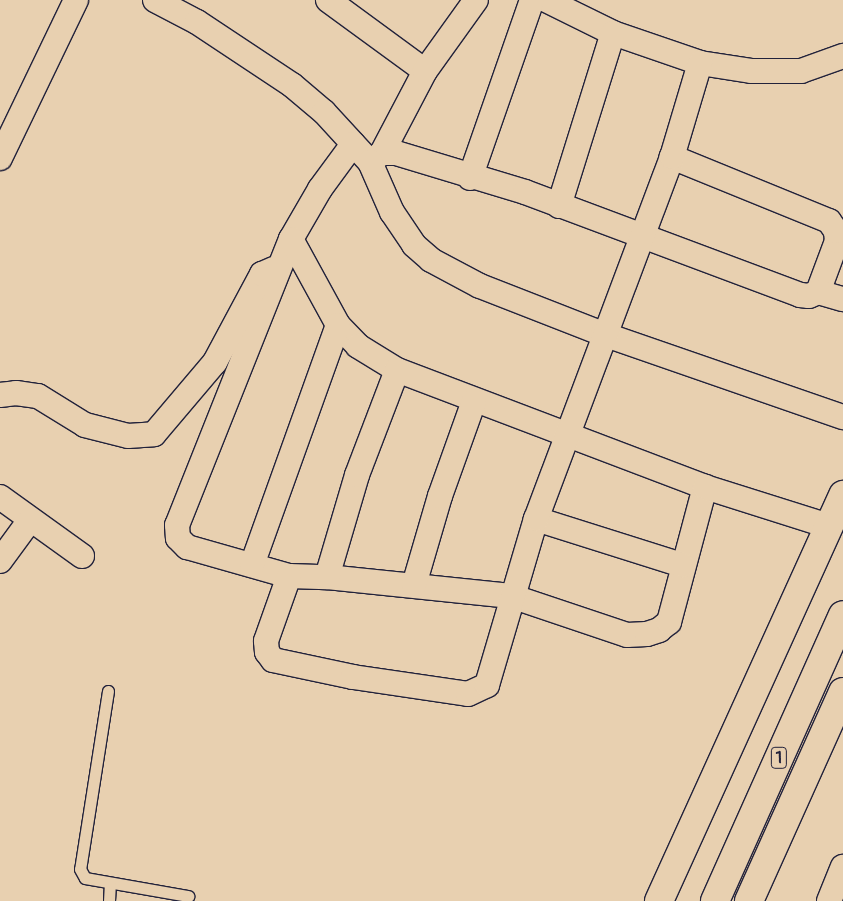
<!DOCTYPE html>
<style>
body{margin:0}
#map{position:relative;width:843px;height:901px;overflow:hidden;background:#e8d0b0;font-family:Pangolin,sans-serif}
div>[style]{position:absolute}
.roads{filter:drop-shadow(1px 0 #22223b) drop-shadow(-1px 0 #22223b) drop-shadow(0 1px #22223b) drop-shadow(0 -1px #22223b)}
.service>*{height:11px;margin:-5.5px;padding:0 5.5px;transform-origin:5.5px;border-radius:5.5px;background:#e8d0b0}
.minor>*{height:24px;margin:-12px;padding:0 12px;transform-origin:12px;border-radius:12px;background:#e8d0b0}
.tertiary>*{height:28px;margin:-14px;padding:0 14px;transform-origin:14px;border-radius:14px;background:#e8d0b0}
.motorway>*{height:28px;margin:-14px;padding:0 14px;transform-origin:14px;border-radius:14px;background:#e8d0b0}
span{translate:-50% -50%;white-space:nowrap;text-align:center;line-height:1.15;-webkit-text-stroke:4.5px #e8d0b0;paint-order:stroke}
.shield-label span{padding:1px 4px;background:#e8d0b0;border:1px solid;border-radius:4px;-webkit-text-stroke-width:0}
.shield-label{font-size:16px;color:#22223b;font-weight:700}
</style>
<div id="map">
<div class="roads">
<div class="service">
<i style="left:108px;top:691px;width:180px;rotate:98.9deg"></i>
<i style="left:80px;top:869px;width:10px;rotate:61deg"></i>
<i style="left:85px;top:878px;width:105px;rotate:9.9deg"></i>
<i style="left:109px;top:901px;width:17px;rotate:-87deg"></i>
</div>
<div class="minor">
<i style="left:155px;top:0;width:47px;rotate:27.6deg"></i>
<i style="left:197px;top:22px;width:114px;rotate:33.6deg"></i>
<i style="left:292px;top:85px;width:42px;rotate:40.2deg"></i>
<i style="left:324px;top:112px;width:68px;rotate:47.4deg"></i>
<i style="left:370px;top:162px;width:15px;rotate:-37deg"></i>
<i style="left:382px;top:153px;width:14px"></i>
<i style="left:396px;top:153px;width:135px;rotate:16.8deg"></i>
<i style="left:525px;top:192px;width:294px;rotate:20.5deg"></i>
<i style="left:800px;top:295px;width:9px;rotate:6deg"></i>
<i style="left:809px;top:296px;width:10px;rotate:-24deg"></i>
<i style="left:818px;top:292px;width:54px;rotate:-69.6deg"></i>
<i style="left:837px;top:241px;width:10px;rotate:-96deg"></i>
<i style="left:836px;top:231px;width:12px;rotate:-125deg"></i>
<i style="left:829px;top:221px;width:170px;rotate:-157.8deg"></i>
<i style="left:328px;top:0;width:120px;rotate:36.2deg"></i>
<i style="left:425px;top:71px;width:93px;rotate:117.7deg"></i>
<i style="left:546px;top:0;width:75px;rotate:26.2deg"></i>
<i style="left:613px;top:33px;width:92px;rotate:19deg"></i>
<i style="left:700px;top:63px;width:53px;rotate:8.7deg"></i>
<i style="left:752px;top:71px;width:49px"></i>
<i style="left:801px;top:71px;width:45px;rotate:-19.7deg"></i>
<i style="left:425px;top:71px;width:87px;rotate:-54.3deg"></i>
<i style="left:353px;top:144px;width:56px;rotate:126.3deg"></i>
<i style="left:320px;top:189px;width:58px;rotate:120.1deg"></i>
<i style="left:291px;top:239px;width:308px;rotate:111.7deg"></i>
<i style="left:177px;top:525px;width:13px;rotate:86deg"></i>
<i style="left:178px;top:538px;width:13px;rotate:45deg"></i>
<i style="left:187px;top:547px;width:106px;rotate:15.9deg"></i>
<i style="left:289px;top:576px;width:38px;rotate:2deg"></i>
<i style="left:327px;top:577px;width:185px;rotate:5.9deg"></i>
<i style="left:511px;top:596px;width:122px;rotate:18.6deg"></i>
<i style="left:627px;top:635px;width:20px;rotate:-3deg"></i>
<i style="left:647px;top:634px;width:13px;rotate:-18deg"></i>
<i style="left:659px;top:630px;width:13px;rotate:-39deg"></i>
<i style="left:669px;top:622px;width:140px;rotate:-75.1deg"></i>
<i style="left:0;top:158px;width:175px;rotate:-64.3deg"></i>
<i style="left:370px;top:162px;width:55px;rotate:66.3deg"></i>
<i style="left:392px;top:212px;width:40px;rotate:56deg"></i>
<i style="left:414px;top:245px;width:23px;rotate:41deg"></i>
<i style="left:431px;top:260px;width:55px;rotate:28deg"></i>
<i style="left:480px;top:286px;width:132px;rotate:21.3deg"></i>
<i style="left:603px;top:334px;width:254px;rotate:19.1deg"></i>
<i style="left:470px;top:178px;width:188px;rotate:-70.8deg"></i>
<i style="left:559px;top:206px;width:181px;rotate:-72.7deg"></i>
<i style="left:291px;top:239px;width:98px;rotate:61.3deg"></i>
<i style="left:338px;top:325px;width:29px;rotate:46deg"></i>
<i style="left:358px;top:346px;width:46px;rotate:31.6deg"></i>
<i style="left:397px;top:370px;width:329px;rotate:20.8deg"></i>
<i style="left:705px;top:487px;width:130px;rotate:17.5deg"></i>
<i style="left:818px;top:292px;width:26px;rotate:16deg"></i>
<i style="left:0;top:395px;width:16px;rotate:-7deg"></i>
<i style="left:16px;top:393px;width:22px;rotate:8deg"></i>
<i style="left:38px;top:396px;width:55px;rotate:31.7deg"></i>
<i style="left:85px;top:425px;width:44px;rotate:14.3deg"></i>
<i style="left:128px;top:436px;width:26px;rotate:-4deg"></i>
<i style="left:154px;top:434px;width:94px;rotate:-49.7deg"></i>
<i style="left:215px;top:362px;width:100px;rotate:-61.9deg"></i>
<i style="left:262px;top:274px;width:13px;rotate:-23deg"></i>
<i style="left:0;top:497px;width:101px;rotate:35.7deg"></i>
<i style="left:536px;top:519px;width:153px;rotate:17.5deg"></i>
<i style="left:0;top:561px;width:51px;rotate:-53.8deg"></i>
<i style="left:252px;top:565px;width:255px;rotate:-70.3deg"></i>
<i style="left:289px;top:576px;width:69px;rotate:109.5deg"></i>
<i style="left:266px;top:641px;width:11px;rotate:85deg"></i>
<i style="left:267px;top:652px;width:10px;rotate:53deg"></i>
<i style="left:273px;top:660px;width:82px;rotate:12deg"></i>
<i style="left:353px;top:677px;width:116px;rotate:8.4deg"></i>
<i style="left:468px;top:694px;width:21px;rotate:-25deg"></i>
<i style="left:487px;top:685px;width:173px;rotate:-73.6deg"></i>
<i style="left:536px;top:519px;width:387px;rotate:-69.4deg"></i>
<i style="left:672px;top:157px;width:98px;rotate:-73.4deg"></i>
<i style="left:327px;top:577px;width:106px;rotate:-73.6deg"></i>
<i style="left:357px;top:475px;width:112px;rotate:-69.1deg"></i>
<i style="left:414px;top:585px;width:93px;rotate:-73.7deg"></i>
<i style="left:440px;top:496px;width:101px;rotate:-70.3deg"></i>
<i style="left:829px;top:901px;width:37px;rotate:-68deg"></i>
</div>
<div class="tertiary">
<i style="left:659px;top:901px;width:446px;rotate:-65.6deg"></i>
</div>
<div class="motorway">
<i style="left:715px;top:901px;width:313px;rotate:-65.9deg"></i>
<i style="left:749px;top:901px;width:229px;rotate:-65.8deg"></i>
</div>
</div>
<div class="shield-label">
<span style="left:779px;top:758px">1</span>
</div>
</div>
